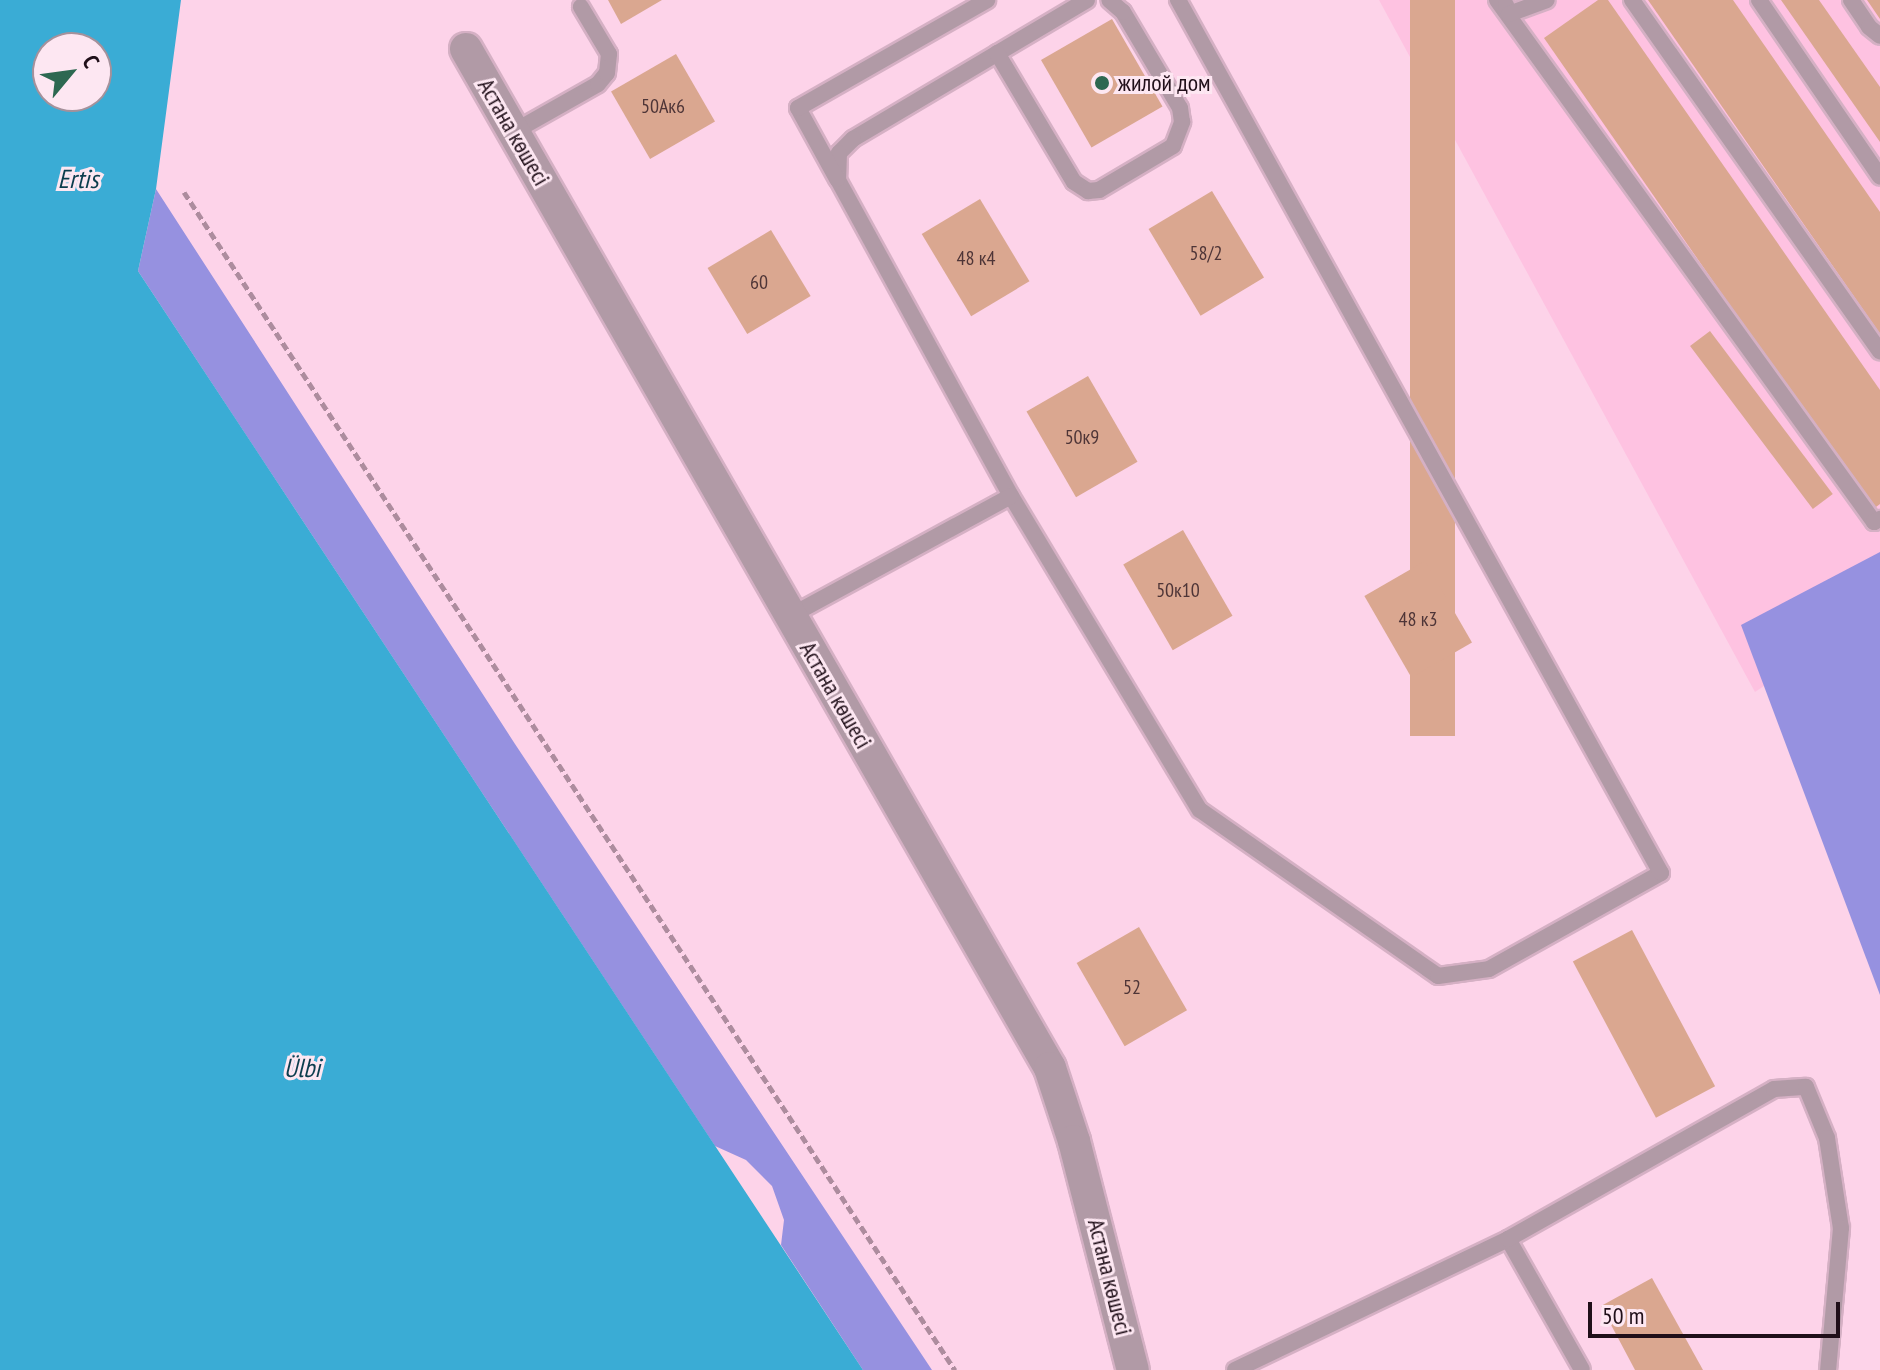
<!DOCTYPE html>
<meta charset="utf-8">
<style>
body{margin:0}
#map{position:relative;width:1880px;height:1370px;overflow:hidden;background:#fdd3e9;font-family:"PT Sans Narrow",sans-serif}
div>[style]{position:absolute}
.built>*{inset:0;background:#fec2e1}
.forest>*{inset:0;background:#9691e0}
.water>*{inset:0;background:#3aacd5}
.building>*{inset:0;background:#daa790;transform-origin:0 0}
.path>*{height:5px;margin-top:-2.5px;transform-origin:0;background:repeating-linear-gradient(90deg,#ad8c9e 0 8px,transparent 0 12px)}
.roads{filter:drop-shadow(2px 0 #d5b0c4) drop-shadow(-2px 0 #d5b0c4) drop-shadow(0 2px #d5b0c4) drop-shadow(0 -2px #d5b0c4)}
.service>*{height:16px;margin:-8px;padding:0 8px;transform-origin:8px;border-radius:8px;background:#b19aa6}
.minor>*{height:32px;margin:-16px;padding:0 16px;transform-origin:16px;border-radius:16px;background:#b19aa6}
.dots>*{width:22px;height:22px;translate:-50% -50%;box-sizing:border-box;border:4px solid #fde7f2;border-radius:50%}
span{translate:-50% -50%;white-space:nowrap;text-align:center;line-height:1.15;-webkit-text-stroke:6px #fde7f2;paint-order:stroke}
.number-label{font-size:20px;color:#4e3537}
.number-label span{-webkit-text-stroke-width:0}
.poi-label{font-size:24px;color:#200f19}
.left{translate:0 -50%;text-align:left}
.street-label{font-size:24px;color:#200f19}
.water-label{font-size:26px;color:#0c3d4e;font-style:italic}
.north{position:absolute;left:32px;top:32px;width:80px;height:80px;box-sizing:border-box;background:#fde7f2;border:2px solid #a5919b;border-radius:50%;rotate:61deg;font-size:22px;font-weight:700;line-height:32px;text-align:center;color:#200f19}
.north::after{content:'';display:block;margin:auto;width:28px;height:36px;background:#2d6851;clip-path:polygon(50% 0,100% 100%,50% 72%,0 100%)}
.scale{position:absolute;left:1588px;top:1302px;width:252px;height:36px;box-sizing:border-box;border:4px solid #200f19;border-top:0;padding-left:10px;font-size:24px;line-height:28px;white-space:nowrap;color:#200f19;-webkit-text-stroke:6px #fde7f2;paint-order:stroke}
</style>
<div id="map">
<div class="built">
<i style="clip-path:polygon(1379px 0,1880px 0,1880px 608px,1755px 692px)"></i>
</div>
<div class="forest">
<i style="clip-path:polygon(156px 189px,515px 744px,932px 1370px,863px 1370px,781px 1245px,784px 1220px,772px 1186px,746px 1160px,715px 1146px,138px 271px)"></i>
<i style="clip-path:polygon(1880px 552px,1880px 995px,1741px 625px)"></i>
</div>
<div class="water">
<i style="clip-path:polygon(evenodd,0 0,181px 0,156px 189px,138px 271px,863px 1370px,0 1370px,0 0,96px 48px,96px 96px,48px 96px,48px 48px,96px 48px)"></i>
</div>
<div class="building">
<i style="clip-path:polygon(608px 0,662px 0,621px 24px)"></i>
<i style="left:1410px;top:0;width:45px;height:736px"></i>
<i style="clip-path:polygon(1598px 0,1608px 0,1880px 390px,1880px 504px,1872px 510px,1544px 38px)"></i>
<i style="clip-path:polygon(1648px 0,1733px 0,1880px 212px,1880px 334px)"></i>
<i style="clip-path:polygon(1781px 0,1819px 0,1880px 87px,1880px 142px)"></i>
<i style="clip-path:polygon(1867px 0,1880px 0,1880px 19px)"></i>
<i style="left:1112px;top:19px;width:101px;height:82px;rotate:60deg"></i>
<i style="left:676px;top:54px;width:78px;height:75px;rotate:60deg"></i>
<i style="left:1212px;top:191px;width:101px;height:74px;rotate:59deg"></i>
<i style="left:980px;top:199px;width:96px;height:68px;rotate:59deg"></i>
<i style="left:771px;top:230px;width:77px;height:74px;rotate:59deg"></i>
<i style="left:1710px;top:331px;width:204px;height:25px;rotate:53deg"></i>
<i style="left:1088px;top:376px;width:99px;height:71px;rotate:60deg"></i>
<i style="left:1183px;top:530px;width:99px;height:69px;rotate:60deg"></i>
<i style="left:1425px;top:561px;width:94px;height:70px;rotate:60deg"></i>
<i style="left:1139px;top:927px;width:96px;height:72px;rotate:60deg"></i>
<i style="left:1632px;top:930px;width:177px;height:67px;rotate:62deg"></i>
<i style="clip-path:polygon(1652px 1278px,1703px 1370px,1635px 1370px,1601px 1306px)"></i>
</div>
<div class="path">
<i style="left:184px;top:192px;width:1408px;rotate:56.8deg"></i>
</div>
<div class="roads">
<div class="service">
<i style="left:1087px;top:0;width:272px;rotate:149.3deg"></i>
<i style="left:853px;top:139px;width:20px;rotate:135deg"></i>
<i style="left:839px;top:153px;width:27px;rotate:92deg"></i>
<i style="left:838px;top:180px;width:360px;rotate:61.3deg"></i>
<i style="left:1011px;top:496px;width:366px;rotate:59deg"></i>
<i style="left:1200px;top:810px;width:290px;rotate:34.9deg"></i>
<i style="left:1438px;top:976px;width:51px;rotate:-7.8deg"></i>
<i style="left:1489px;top:969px;width:197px;rotate:-29.2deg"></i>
<i style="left:1661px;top:873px;width:998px;rotate:-118.95deg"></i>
<i style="left:1497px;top:0;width:644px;rotate:54.16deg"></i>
<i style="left:1874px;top:522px;width:7px;rotate:-27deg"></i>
<i style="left:1632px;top:0;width:430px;rotate:54.8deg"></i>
<i style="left:1759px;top:0;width:214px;rotate:55.6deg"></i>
<i style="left:1851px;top:0;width:32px;rotate:56deg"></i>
<i style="left:1869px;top:27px;width:14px;rotate:39deg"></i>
<i style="left:1506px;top:5px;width:9px;rotate:72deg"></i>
<i style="left:1509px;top:14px;width:40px;rotate:-20.2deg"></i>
<i style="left:997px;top:53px;width:150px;rotate:59.2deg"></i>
<i style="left:1074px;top:182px;width:17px;rotate:33deg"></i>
<i style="left:1088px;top:191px;width:11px;rotate:-5deg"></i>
<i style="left:1099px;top:190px;width:86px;rotate:-30.7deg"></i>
<i style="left:1173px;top:146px;width:26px;rotate:-69deg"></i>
<i style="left:1182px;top:122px;width:14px;rotate:-98deg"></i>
<i style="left:1180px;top:108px;width:112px;rotate:-120.7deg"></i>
<i style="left:1123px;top:12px;width:18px;rotate:-139deg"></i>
<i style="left:515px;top:131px;width:95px;rotate:-29.5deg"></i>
<i style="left:598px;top:84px;width:14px;rotate:-51deg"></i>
<i style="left:607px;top:73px;width:19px;rotate:-84deg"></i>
<i style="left:609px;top:54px;width:55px;rotate:-120.8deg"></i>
<i style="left:837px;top:179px;width:81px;rotate:-118.8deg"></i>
<i style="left:798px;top:108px;width:218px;rotate:-29.7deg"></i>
<i style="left:790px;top:616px;width:251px;rotate:-28.5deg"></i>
<i style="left:1508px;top:1239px;width:150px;rotate:60.5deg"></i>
<i style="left:1235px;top:1370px;width:303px;rotate:-25.6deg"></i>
<i style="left:1508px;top:1239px;width:305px;rotate:-29.4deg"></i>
<i style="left:1774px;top:1089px;width:32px;rotate:-4deg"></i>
<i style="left:1806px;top:1087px;width:55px;rotate:67.6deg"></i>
<i style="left:1827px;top:1138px;width:91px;rotate:81.2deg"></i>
<i style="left:1841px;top:1228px;width:143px;rotate:95.2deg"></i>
</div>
<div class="minor">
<i style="left:466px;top:49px;width:1174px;rotate:60.18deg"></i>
<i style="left:1050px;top:1068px;width:77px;rotate:71.8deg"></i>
<i style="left:1074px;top:1141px;width:236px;rotate:75.6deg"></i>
</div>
</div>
<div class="dots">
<i style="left:1102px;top:83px;background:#2d6851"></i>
</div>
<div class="number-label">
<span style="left:663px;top:106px">50Ак6</span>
<span style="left:1206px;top:253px">58/2</span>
<span style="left:976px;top:258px">48 к4</span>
<span style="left:759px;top:282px">60</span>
<span style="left:1082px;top:437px">50к9</span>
<span style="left:1178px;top:590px">50к10</span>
<span style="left:1418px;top:619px">48 к3</span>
<span style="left:1132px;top:987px">52</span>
</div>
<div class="poi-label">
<span class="left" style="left:1118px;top:83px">жилой дом</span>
</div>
<div class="street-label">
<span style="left:514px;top:132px;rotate:60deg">Астана көшесі</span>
<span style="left:836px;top:695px;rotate:60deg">Астана көшесі</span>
<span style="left:1110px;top:1277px;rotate:76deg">Астана көшесі</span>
</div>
<div class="water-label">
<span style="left:78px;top:179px">Ertis</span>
<span style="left:302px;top:1068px">Ülbi</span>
</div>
<div class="north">С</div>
<div class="scale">50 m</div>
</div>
